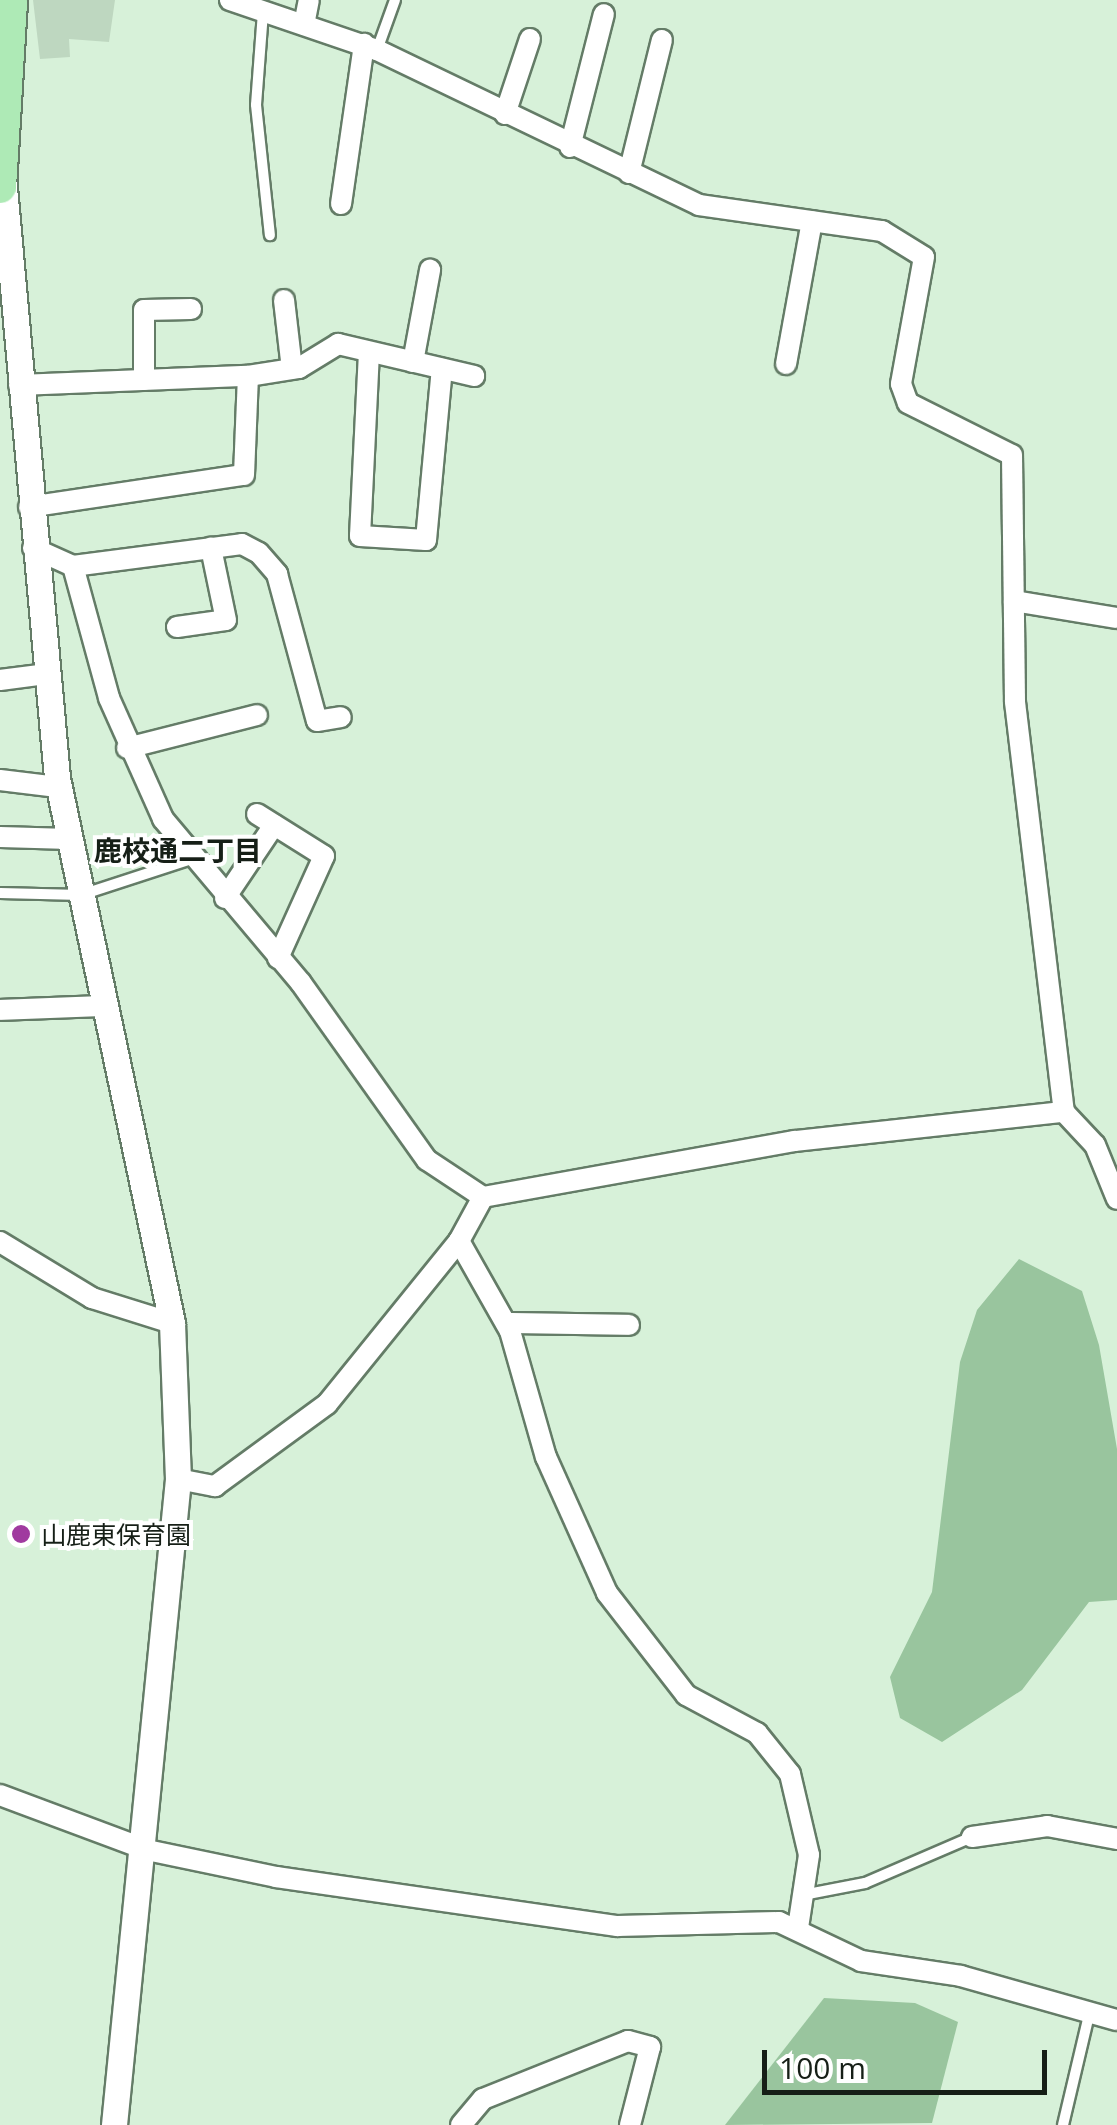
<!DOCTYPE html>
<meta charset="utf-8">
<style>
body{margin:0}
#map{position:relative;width:1117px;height:2125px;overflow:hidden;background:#d7f1d9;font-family:"Open Sans","Noto Sans JP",sans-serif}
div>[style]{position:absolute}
.green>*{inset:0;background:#99c59e}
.building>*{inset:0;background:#bed7c0}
.roads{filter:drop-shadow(2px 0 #647c67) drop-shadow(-2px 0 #647c67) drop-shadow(0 2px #647c67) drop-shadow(0 -2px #647c67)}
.service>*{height:10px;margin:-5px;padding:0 5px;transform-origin:5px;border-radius:5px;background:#fff}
.minor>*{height:20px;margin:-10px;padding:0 10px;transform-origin:10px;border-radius:10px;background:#fff}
.tertiary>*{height:25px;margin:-12.5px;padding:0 12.5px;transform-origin:12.5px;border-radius:12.5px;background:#fff}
.trunk>*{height:32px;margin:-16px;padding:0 16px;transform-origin:16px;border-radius:16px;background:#aeeab6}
.dots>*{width:28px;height:28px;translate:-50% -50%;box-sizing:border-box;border:5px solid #fff;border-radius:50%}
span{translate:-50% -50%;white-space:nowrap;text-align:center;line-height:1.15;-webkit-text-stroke:8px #fff;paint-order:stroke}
.poi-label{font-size:25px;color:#161f17}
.left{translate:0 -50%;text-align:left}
.neighbourhood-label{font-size:28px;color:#161f17;font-weight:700}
.scale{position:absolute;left:762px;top:2050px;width:285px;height:45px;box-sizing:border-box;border:5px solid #161f17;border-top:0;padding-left:12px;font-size:30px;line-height:35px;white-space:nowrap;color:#161f17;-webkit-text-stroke:8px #fff;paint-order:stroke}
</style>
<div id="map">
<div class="green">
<i style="clip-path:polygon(1019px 1259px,1082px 1291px,1099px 1345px,1117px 1449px,1117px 1600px,1089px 1602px,1022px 1690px,942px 1742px,900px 1718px,890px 1677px,932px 1592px,960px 1362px,977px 1310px)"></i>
<i style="clip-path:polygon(824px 1998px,915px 2003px,958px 2022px,932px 2123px,725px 2125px)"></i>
</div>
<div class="building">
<i style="clip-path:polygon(33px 0,115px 0,109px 42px,69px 39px,70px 57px,40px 59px)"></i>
</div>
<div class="roads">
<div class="service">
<i style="left:263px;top:12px;width:93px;rotate:94.3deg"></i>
<i style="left:256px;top:105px;width:131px;rotate:83.9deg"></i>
<i style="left:377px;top:50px;width:53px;rotate:-70.2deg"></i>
<i style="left:0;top:893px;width:81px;rotate:1.4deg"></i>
<i style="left:81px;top:895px;width:117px;rotate:-18deg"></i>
<i style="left:808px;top:1894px;width:58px;rotate:-10.9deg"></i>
<i style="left:865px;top:1883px;width:116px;rotate:-23.3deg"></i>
<i style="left:1063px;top:2125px;width:113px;rotate:-76.7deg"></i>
</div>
<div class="minor">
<i style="left:230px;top:0;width:155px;rotate:18.8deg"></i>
<i style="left:377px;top:50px;width:357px;rotate:25.7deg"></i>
<i style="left:699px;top:205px;width:185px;rotate:8.1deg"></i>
<i style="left:882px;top:231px;width:49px;rotate:31.8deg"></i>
<i style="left:924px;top:257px;width:129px;rotate:100.3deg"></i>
<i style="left:901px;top:384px;width:20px;rotate:70deg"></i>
<i style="left:908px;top:403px;width:116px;rotate:26.6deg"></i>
<i style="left:1012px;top:455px;width:247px;rotate:89.3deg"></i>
<i style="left:1015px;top:702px;width:413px;rotate:83.2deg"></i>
<i style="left:1064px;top:1112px;width:45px;rotate:46.8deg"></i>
<i style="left:1095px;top:1145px;width:58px;rotate:67.8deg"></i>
<i style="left:304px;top:25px;width:25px;rotate:-79deg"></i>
<i style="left:505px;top:114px;width:79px;rotate:-71.6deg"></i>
<i style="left:570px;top:147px;width:137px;rotate:-75.7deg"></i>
<i style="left:629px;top:173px;width:137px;rotate:-76.1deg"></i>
<i style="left:341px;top:204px;width:162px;rotate:-81.8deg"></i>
<i style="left:284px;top:300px;width:69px;rotate:83.4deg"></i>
<i style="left:369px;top:352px;width:184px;rotate:92.8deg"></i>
<i style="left:360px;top:536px;width:66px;rotate:3.5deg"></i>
<i style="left:426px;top:540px;width:172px;rotate:-84.7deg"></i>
<i style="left:413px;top:362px;width:94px;rotate:-79.5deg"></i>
<i style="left:786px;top:364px;width:145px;rotate:-79.7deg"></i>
<i style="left:144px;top:380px;width:70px;rotate:-90deg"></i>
<i style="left:144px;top:310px;width:47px;rotate:-1.2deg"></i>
<i style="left:19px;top:385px;width:229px;rotate:-2.3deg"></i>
<i style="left:248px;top:376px;width:52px;rotate:-8.9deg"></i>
<i style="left:299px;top:368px;width:46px;rotate:-31.6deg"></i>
<i style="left:338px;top:344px;width:140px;rotate:13.2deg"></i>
<i style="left:29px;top:507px;width:217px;rotate:-8.5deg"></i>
<i style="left:244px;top:475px;width:99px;rotate:-87.7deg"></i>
<i style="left:33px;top:548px;width:44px;rotate:24.2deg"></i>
<i style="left:73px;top:566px;width:137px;rotate:74.7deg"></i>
<i style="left:109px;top:698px;width:133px;rotate:65.9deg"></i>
<i style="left:163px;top:819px;width:214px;rotate:49.9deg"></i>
<i style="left:301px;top:983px;width:217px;rotate:54.6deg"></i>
<i style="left:427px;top:1160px;width:67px;rotate:33.5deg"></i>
<i style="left:483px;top:1197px;width:317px;rotate:-10.2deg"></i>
<i style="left:795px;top:1141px;width:271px;rotate:-6.2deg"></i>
<i style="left:73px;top:566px;width:170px;rotate:-7.4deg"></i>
<i style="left:242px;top:544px;width:19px;rotate:28deg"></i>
<i style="left:259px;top:553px;width:28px;rotate:49deg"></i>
<i style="left:277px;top:574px;width:152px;rotate:74.8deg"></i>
<i style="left:317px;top:721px;width:24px;rotate:-9deg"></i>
<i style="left:1014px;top:601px;width:104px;rotate:9.4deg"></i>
<i style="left:177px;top:627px;width:49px;rotate:-8.1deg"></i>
<i style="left:226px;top:620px;width:74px;rotate:-101.8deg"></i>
<i style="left:0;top:680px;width:46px;rotate:-7.4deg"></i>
<i style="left:127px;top:748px;width:134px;rotate:-14.2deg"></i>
<i style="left:0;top:780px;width:58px;rotate:6.9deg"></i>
<i style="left:257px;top:814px;width:79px;rotate:32.1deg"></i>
<i style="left:324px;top:856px;width:112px;rotate:114.3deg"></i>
<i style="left:0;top:837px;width:70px;rotate:1.6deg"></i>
<i style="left:225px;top:898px;width:88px;rotate:-56.1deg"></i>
<i style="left:0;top:1010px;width:105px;rotate:-2.2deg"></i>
<i style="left:459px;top:1241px;width:103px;rotate:60.5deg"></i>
<i style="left:510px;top:1331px;width:131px;rotate:74.1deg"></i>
<i style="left:546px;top:1457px;width:149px;rotate:65.8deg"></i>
<i style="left:607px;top:1593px;width:129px;rotate:52.2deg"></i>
<i style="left:686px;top:1695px;width:81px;rotate:28.2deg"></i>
<i style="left:757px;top:1733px;width:53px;rotate:51.2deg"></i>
<i style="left:790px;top:1774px;width:83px;rotate:76.8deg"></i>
<i style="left:809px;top:1855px;width:74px;rotate:98.6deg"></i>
<i style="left:0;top:1242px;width:108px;rotate:31.3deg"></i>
<i style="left:92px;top:1298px;width:84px;rotate:17.4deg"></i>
<i style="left:506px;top:1323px;width:123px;rotate:0.9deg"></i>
<i style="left:178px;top:1479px;width:38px;rotate:11deg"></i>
<i style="left:215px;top:1486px;width:139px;rotate:-36.2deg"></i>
<i style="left:327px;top:1404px;width:210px;rotate:-51deg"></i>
<i style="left:459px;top:1241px;width:50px;rotate:-61.4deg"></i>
<i style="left:0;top:1795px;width:157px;rotate:20.5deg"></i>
<i style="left:147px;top:1850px;width:132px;rotate:11.8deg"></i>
<i style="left:276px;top:1877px;width:345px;rotate:8.2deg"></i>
<i style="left:617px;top:1926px;width:162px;rotate:-1.4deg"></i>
<i style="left:779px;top:1922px;width:91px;rotate:25.4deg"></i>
<i style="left:861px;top:1961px;width:101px;rotate:8.5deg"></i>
<i style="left:961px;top:1976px;width:162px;rotate:15.8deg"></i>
<i style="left:972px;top:1837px;width:76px;rotate:-8.3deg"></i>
<i style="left:1047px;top:1826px;width:71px;rotate:10.5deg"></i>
<i style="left:461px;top:2125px;width:34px;rotate:-50deg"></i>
<i style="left:483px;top:2099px;width:156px;rotate:-21.8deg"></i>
<i style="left:628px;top:2041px;width:23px;rotate:15deg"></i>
<i style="left:650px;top:2047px;width:81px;rotate:104.4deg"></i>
</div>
<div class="tertiary">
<i style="left:3px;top:176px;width:604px;rotate:84.87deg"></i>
<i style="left:57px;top:778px;width:557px;rotate:78.08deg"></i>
<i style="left:172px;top:1323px;width:156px;rotate:87.8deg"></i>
<i style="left:178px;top:1479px;width:649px;rotate:95.66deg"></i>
</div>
<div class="trunk">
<i style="left:0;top:187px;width:187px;rotate:-86.6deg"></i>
</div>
</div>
<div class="dots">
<i style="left:21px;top:1534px;background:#a03a9f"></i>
</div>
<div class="poi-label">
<span class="left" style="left:41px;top:1534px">山鹿東保育園</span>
</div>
<div class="neighbourhood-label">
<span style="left:178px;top:850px">鹿校通二丁目</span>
</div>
<div class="scale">100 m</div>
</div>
